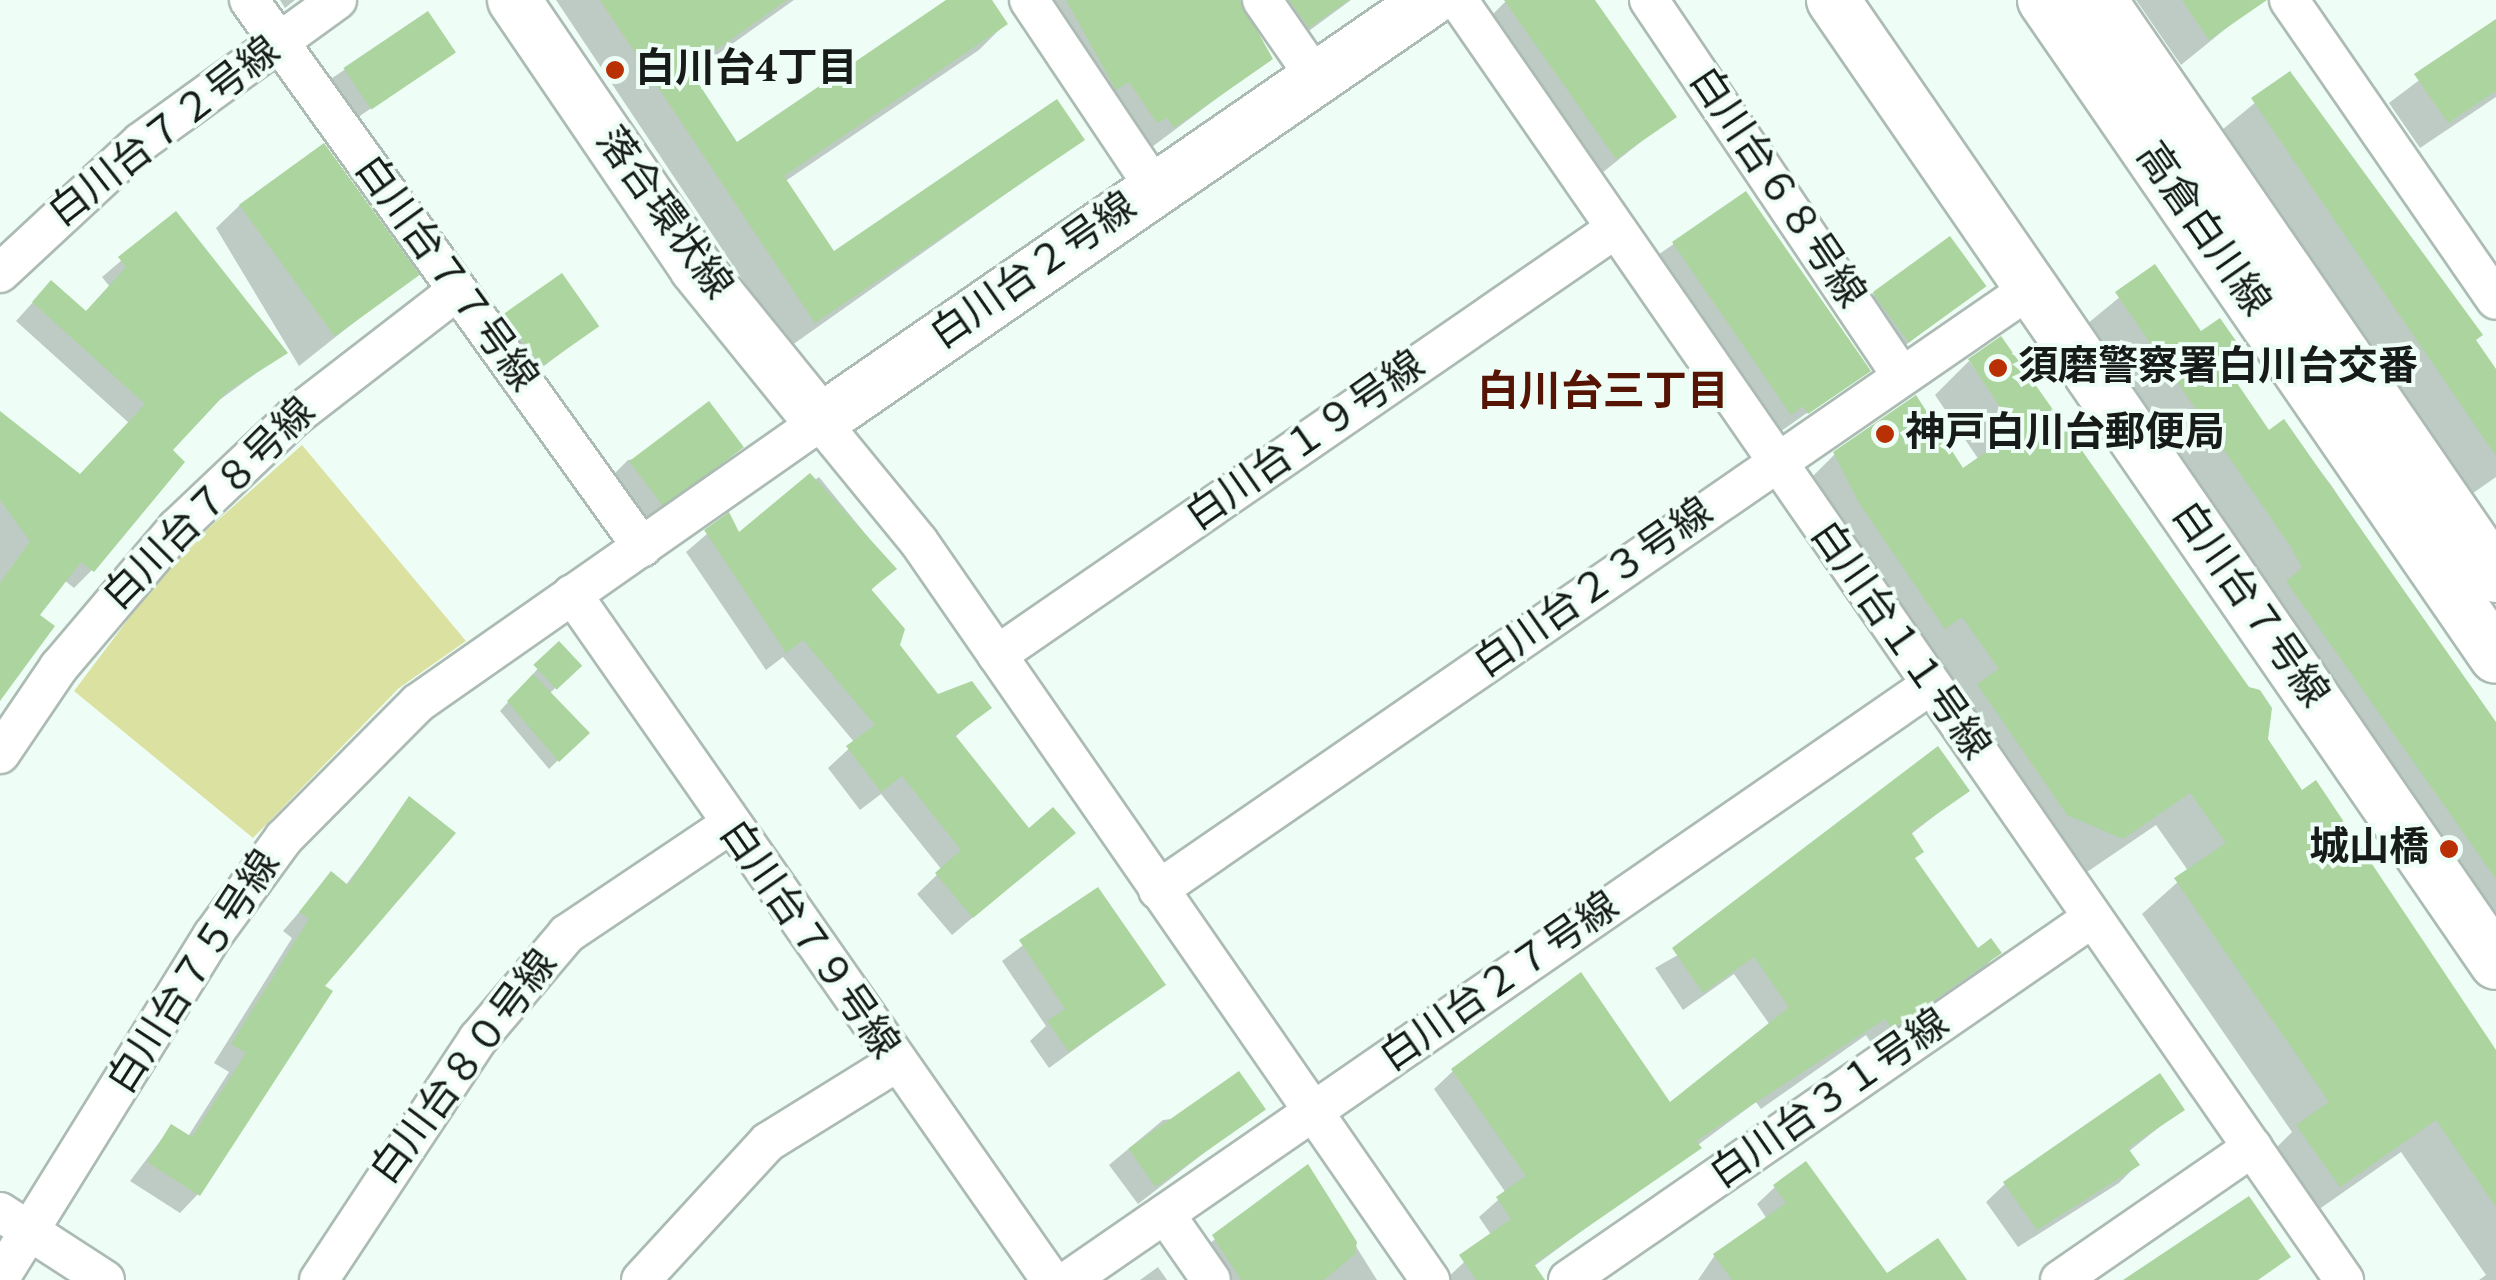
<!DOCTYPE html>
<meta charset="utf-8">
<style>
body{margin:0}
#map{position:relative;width:2496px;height:1280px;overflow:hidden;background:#eefef6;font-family:Spectral,"Noto Sans JP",serif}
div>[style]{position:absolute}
.green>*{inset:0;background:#dbe1a1}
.shadow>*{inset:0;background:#0003;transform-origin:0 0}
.building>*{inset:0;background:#abd49e;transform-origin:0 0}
.roads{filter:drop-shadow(2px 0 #acbbb3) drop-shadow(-2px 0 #acbbb3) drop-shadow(0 2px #acbbb3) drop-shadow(0 -2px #acbbb3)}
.street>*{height:38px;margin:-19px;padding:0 19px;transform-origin:19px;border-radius:19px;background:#fff}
.secondary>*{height:52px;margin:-26px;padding:0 26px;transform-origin:26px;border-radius:26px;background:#fff}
.dots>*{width:28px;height:28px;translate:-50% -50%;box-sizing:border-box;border:5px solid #eefef6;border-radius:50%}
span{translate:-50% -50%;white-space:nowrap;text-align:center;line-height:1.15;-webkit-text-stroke:8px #eefef6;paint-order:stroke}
.poi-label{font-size:40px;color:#171c1a;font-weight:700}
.left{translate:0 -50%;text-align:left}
.right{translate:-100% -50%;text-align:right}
.street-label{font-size:40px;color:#171c1a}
.neighbourhood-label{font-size:42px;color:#561404;font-weight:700}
</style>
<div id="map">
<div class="green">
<i style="clip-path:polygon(302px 445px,466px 641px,399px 688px,253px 838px,74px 691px,172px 561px)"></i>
</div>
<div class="shadow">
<i style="clip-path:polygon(280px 0,295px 0,285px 8px)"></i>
<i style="clip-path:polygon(556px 0,794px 0,690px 74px,736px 145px,951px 0,989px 0,1005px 24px,979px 50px,784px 182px,833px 255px,1082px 140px,788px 348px)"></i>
<i style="clip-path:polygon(1033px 0,1250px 0,1236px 1px,1269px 59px,1152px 147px,1145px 137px,1136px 142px)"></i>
<i style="clip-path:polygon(1251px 0,1351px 0,1287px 47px)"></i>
<i style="clip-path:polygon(1507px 0,1592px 0,1673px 116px,1587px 185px,1478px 29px)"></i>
<i style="clip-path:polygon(2136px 0,2237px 0,2245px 13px,2181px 65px)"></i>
<i style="left:427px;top:14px;width:47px;height:125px;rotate:56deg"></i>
<i style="clip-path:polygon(2496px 22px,2496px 97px,2420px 148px,2389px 103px)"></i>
<i style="clip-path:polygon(2290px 74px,2496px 372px,2496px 477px,2466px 498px,2217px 134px)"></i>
<i style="left:1745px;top:194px;width:215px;height:125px;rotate:55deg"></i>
<i style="clip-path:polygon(240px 205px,415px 274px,299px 366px,216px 228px)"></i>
<i style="clip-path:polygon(175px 215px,285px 352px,211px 406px,170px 450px,92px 570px,74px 588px,64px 580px,36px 616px,0 695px,0 413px,79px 477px,129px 423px,16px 321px,34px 301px,85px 314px,110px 287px,102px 277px)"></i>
<i style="clip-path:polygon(2155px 268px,2201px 335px,2240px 350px,2223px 367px,2268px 434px,2283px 422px,2331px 485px,2496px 730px,2496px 955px,2087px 324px)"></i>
<i style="clip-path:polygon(1982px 285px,1888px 359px,1856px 313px,1875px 294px)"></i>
<i style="clip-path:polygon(511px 321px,596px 326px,522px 383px,492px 340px)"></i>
<i style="clip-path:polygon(1969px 361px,2496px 1053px,2496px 1280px,2479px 1280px,2486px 1275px,2401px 1152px,2305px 1219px,2264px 1160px,2292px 1132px,2142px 914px,2189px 872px,2156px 825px,2087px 872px,2033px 848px,1801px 488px,1835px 454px,1963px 471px,1979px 460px,1935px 395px)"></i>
<i style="clip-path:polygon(741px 446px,641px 522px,610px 478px,628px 460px)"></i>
<i style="clip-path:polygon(819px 477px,894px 569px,870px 591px,897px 645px,937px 697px,989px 707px,954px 738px,1028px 832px,1072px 833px,952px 935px,917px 894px,942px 870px,881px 794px,860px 810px,828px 768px,855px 743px,783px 657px,766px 670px,686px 552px,728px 516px,738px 536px)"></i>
<i style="clip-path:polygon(559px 645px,578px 666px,549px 694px,586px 733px,549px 769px,500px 711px)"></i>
<i style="clip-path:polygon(1966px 791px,1910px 835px,1913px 859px,1977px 952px,1998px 953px,1980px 972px,1873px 1046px,1866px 1035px,1761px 1109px,1756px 1102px,1533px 1267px,1539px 1280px,1445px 1280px,1492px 1236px,1479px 1217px,1506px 1193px,1434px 1089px,1453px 1071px,1669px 1106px,1770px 1025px,1734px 974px,1683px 1010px,1655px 968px)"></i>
<i style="clip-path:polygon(410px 800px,453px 834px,322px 987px,198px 1194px,180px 1213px,130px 1181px,171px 1127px,187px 1138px,229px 1072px,214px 1063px,292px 938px,283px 931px,331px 875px,345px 886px)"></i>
<i style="clip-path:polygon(1097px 890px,1162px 985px,1049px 1068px,1030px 1041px,1046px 1026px,1002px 961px)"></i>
<i style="clip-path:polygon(1262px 1108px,1138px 1204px,1109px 1165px,1163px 1120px)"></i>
<i style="clip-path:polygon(2182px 1109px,2128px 1152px,2137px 1165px,2119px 1183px,2018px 1247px,1986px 1202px,2005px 1184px)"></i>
<i style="clip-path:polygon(1307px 1168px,1377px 1280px,1214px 1280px,1196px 1254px)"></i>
<i style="clip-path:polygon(1775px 1187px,1886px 1277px,1964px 1280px,1698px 1280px,1715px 1255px,1767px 1219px,1757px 1204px)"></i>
<i style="clip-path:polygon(1158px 1267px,1167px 1280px,1140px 1280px)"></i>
</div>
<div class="building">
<i style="clip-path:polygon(600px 0,787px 0,689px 69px,737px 142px,946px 0,992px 0,1008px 24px,784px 176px,834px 251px,1057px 99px,1085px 140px,815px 323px)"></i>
<i style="clip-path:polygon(1066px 0,1240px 0,1273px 59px,1174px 128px,1167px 118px,1157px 123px,1129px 82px,1116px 90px)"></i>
<i style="clip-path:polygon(1289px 0,1349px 0,1309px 28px)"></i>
<i style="clip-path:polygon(1504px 0,1595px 0,1677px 117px,1616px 159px)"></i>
<i style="clip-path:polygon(2182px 0,2267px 0,2209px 40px)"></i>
<i style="left:428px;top:11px;width:50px;height:102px;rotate:56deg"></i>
<i style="clip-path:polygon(2496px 19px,2496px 91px,2448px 123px,2414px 74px)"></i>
<i style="clip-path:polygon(2290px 71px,2483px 335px,2476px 340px,2496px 369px,2496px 456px,2251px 98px)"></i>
<i style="left:324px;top:143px;width:163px;height:105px;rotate:54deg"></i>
<i style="clip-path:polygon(1746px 191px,1871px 371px,1808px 414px,1803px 406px,1791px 415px,1672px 242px)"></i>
<i style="clip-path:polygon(176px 211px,288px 353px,228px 391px,173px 450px,185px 462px,94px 572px,81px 562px,40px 615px,55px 626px,0 701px,0 583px,30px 541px,0 500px,0 411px,80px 474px,145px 404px,32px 302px,51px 280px,86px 311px,126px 267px,118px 257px)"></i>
<i style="left:1950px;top:236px;width:62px;height:96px;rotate:54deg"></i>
<i style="clip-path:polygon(2155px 264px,2201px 331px,2220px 318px,2243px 351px,2224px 364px,2269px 430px,2284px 419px,2496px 722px,2496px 879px,2286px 581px,2302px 568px,2291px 547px,2115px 292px)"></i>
<i style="left:562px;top:273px;width:65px;height:71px;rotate:55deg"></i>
<i style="clip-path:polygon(2001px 336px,2249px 687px,2260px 690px,2272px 708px,2268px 739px,2302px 790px,2316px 780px,2496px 1050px,2496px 1207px,2436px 1120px,2340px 1187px,2296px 1125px,2329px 1102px,2174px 878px,2226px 843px,2190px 793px,2123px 839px,2067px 815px,1977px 684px,1999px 669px,1962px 617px,1945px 629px,1859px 503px,1833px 452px,1916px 395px,1963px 468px,2016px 431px,1968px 359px)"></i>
<i style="left:709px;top:401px;width:58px;height:100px;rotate:53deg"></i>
<i style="clip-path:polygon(810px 473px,897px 569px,871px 589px,905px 629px,900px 645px,938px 694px,972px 681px,992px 708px,955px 735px,1029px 828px,1053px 807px,1076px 833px,973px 918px,935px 873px,961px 850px,902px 776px,881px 792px,846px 746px,875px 725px,803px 640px,786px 653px,704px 530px,729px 512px,739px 532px)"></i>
<i style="left:559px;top:641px;width:34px;height:35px;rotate:47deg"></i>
<i style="clip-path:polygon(533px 674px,590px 733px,559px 762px,507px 701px)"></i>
<i style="clip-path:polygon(1938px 746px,1970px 791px,1911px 832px,1924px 852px,1915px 858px,1978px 948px,1991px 938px,2002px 953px,1892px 1029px,1885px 1019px,1696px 1141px,1702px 1148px,1534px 1264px,1545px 1280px,1476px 1280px,1459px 1255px,1511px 1219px,1496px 1197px,1526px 1176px,1451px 1069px,1581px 972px,1670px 1102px,1789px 1007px,1754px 957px,1703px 993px,1672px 948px)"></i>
<i style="clip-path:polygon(409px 796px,456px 833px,325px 986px,333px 991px,200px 1196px,147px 1162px,171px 1124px,192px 1137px,246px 1053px,231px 1044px,309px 919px,299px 912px,331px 871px,348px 885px)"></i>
<i style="clip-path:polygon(1098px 887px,1166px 985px,1069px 1052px,1047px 1021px,1065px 1009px,1019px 940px)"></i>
<i style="left:1239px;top:1071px;width:47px;height:135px;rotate:55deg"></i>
<i style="clip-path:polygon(2160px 1073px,2185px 1110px,2128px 1148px,2140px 1165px,2037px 1230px,2003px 1182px)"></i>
<i style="clip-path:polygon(1806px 1161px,1887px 1273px,1938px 1238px,1967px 1280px,1732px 1280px,1713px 1254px,1786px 1203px,1773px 1185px)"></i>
<i style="clip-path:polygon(1308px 1164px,1357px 1242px,1355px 1254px,1324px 1280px,1241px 1280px,1212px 1235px)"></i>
<i style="clip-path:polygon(2249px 1196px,2291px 1257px,2258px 1280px,2123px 1280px)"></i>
</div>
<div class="roads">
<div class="street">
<i style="left:249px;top:0;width:674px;rotate:54.3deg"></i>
<i style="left:1029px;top:0;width:226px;rotate:56.2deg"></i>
<i style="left:1262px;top:0;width:95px;rotate:55.3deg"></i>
<i style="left:1458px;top:0;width:1557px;rotate:55.31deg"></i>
<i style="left:1649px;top:0;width:453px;rotate:56.1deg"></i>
<i style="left:2289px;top:0;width:364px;rotate:55.4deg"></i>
<i style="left:0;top:273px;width:192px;rotate:-42.9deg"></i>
<i style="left:141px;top:142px;width:242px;rotate:-35.9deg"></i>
<i style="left:572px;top:594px;width:837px;rotate:55.08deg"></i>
<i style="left:997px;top:655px;width:751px;rotate:-34.58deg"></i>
<i style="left:0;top:754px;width:105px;rotate:-55.9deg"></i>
<i style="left:59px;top:667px;width:182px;rotate:-49.7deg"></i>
<i style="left:177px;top:528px;width:163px;rotate:-43.5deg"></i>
<i style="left:295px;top:416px;width:205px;rotate:-37.7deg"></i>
<i style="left:1158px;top:890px;width:1060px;rotate:-34.59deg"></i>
<i style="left:0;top:1212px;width:125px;rotate:32.9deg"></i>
<i style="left:1165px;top:1214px;width:80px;rotate:55.1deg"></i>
<i style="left:0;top:1278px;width:404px;rotate:-58.2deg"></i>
<i style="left:213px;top:935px;width:120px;rotate:-53.8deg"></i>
<i style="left:284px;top:838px;width:190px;rotate:-45.2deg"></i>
<i style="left:418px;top:703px;width:491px;rotate:-35deg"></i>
<i style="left:820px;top:421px;width:156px;rotate:50.7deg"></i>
<i style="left:919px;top:542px;width:898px;rotate:55.3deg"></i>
<i style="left:319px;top:1280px;width:289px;rotate:-56.6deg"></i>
<i style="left:478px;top:1039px;width:138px;rotate:-49.7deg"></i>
<i style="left:567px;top:934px;width:194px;rotate:-33.9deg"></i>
<i style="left:641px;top:1280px;width:188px;rotate:-47.4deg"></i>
<i style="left:768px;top:1142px;width:148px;rotate:-31.8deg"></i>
<i style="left:1069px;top:1280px;width:1047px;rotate:-34.62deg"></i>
<i style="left:1568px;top:1280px;width:635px;rotate:-34.62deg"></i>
<i style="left:2060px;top:1280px;width:234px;rotate:-34.6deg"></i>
</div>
<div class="secondary">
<i style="left:514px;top:0;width:324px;rotate:55.8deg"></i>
<i style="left:696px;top:268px;width:197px;rotate:51deg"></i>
<i style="left:820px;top:421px;width:741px;rotate:-34.61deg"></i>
<i style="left:1833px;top:0;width:1169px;rotate:55.45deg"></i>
<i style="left:2044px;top:0;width:797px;rotate:55.47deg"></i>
<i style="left:2100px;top:0;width:699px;rotate:55.49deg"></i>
</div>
</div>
<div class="dots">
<i style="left:615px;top:70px;background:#ba3005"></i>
<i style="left:1998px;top:368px;background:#ba3005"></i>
<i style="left:1885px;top:434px;background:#ba3005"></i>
<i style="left:2449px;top:849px;background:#ba3005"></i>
</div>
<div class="poi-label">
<span class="left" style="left:635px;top:70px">白川台4丁目</span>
<span class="left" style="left:2018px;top:368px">須磨警察署白川台交番</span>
<span class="left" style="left:1905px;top:434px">神戸白川台郵便局</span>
<span class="right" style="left:2429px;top:849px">城山橋</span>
</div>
<div class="street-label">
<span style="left:165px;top:133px;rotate:-38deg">白川台７２号線</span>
<span style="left:1776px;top:188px;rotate:56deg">白川台６８号線</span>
<span style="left:663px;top:214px;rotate:54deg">落合環状線</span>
<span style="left:2202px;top:230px;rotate:55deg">高倉白川線</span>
<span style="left:1034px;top:272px;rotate:-35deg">白川台２号線</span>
<span style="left:445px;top:274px;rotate:54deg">白川台７７号線</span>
<span style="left:1306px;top:442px;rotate:-35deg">白川台１９号線</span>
<span style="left:210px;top:505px;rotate:-45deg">白川台７８号線</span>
<span style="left:1594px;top:589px;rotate:-35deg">白川台２３号線</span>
<span style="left:2249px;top:605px;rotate:55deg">白川台７号線</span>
<span style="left:1899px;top:641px;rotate:55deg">白川台１１号線</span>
<span style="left:808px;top:940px;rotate:55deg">白川台７９号線</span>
<span style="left:195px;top:973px;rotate:-57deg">白川台７５号線</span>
<span style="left:1500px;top:983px;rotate:-35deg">白川台２７号線</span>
<span style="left:465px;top:1068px;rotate:-53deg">白川台８０号線</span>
<span style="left:1830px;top:1100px;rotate:-35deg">白川台３１号線</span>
</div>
<div class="neighbourhood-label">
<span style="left:1603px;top:393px">白川台三丁目</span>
</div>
</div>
